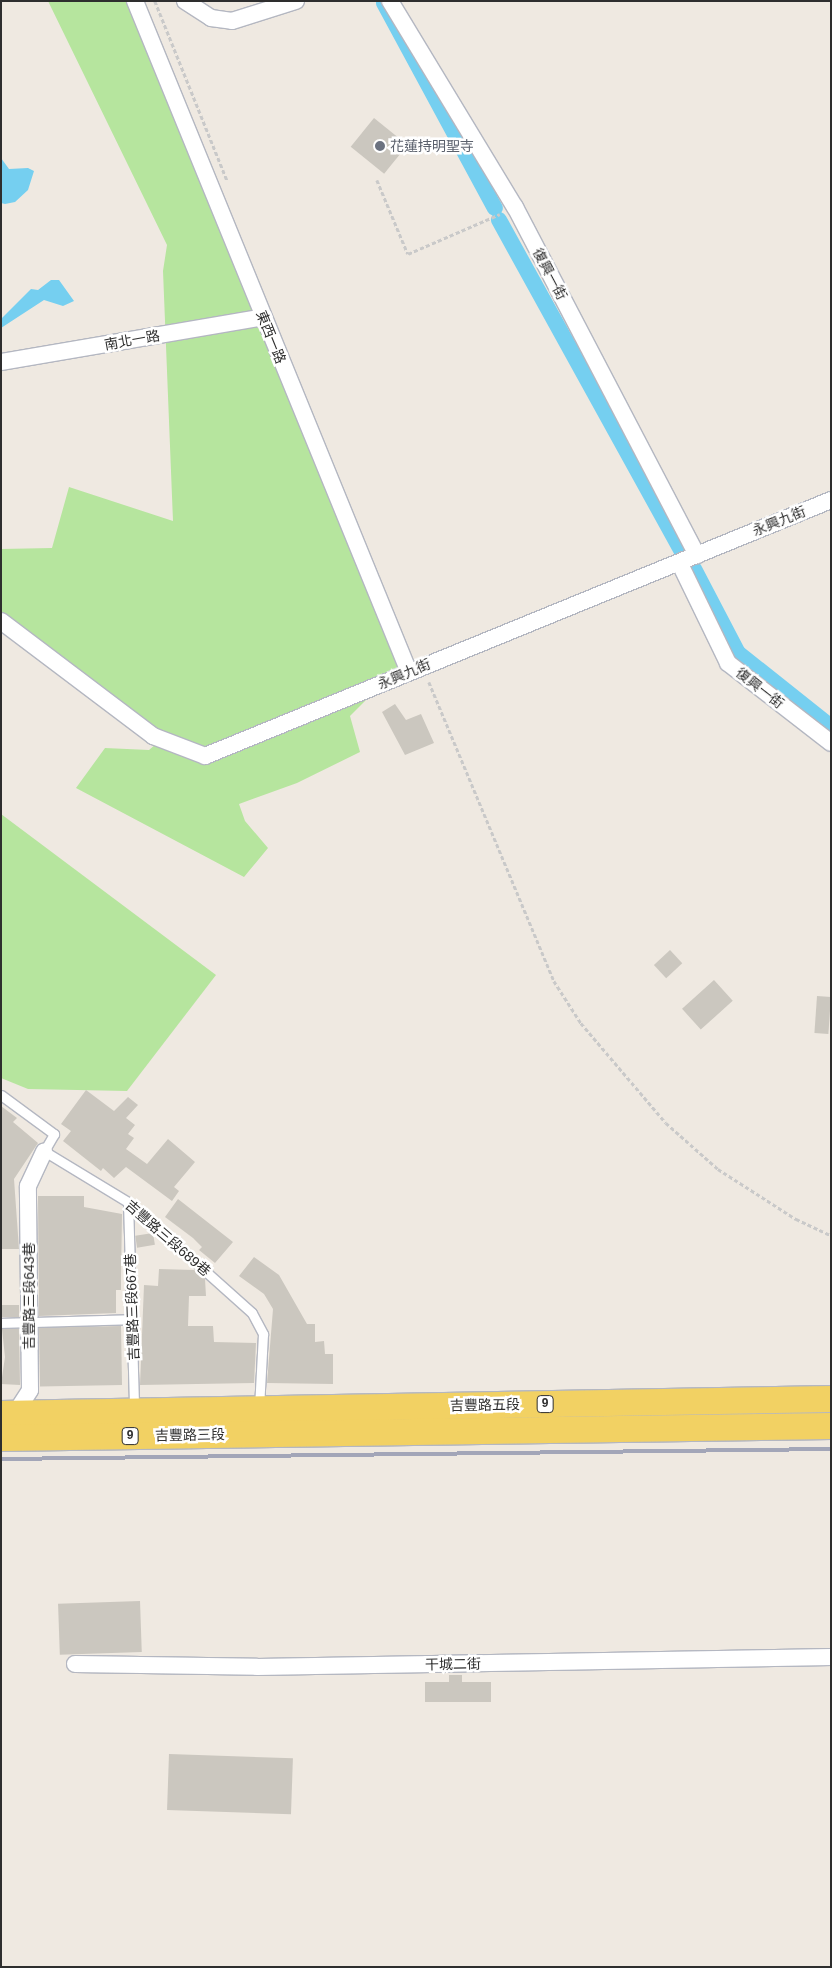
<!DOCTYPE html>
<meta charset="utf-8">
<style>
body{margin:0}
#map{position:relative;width:832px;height:1968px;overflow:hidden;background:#efe9e1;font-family:Helvetica,"Noto Sans TC",sans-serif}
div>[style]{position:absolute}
.green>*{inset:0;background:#b6e59e}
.water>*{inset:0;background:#75cff0}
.canal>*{height:16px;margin:-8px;padding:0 8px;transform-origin:8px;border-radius:8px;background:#75cff0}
.building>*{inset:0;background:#cbc7bf;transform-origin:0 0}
.path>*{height:2.5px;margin-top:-1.25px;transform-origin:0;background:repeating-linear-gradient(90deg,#c9c9c9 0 4px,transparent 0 6.5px)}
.roads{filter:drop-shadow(1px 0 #b4b7c1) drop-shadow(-1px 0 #b4b7c1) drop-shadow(0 1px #b4b7c1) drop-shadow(0 -1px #b4b7c1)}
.service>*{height:9px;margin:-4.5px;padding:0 4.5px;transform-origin:4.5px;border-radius:4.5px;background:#fff}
.minor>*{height:16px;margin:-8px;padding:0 8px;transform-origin:8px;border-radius:8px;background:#fff}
.primary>*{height:26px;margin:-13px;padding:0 13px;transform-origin:13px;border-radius:13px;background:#f2d163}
.rail>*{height:4px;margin:-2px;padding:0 2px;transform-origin:2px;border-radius:2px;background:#a3a6b8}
.dots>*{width:14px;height:14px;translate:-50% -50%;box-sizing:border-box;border:2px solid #fff;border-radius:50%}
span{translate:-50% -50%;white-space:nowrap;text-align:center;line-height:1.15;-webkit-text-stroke:5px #fff;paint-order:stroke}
.shield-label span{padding:1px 4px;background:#fff;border:1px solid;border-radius:4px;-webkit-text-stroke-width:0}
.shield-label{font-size:12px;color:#2e2e2e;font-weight:700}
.worship-label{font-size:14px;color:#5b616d}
.left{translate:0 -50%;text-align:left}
.street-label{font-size:14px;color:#2e2e2e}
.frame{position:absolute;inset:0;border:2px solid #2e2e2e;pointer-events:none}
</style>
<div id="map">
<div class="green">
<i style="clip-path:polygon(48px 1px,135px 1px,398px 668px,350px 716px,360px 752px,297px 783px,239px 804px,245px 821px,268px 848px,244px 877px,76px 788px,105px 748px,149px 750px,156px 744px,1px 618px,1px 549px,52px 548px,69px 487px,173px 521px,163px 271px,167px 245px)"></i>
<i style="clip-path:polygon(1px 814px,216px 975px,127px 1091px,28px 1089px,1px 1078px)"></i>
</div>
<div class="water">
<i style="clip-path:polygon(1px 158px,9px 169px,28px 168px,34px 171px,28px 190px,15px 202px,5px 204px,1px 203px)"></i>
<i style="clip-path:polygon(51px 280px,59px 280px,74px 301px,63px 306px,44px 300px,1px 328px,1px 319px,31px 289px,38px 290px)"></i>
</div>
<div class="canal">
<i style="left:384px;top:3px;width:233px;rotate:61.6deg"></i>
<i style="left:499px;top:220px;width:383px;rotate:61.1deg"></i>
<i style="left:694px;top:569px;width:95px;rotate:62.4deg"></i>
<i style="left:738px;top:653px;width:119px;rotate:38.5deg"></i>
</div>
<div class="building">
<i style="left:374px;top:118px;width:43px;height:37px;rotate:39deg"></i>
<i style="clip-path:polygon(395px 704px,406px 720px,421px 714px,434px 743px,405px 755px,382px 712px)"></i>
<i style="left:670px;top:950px;width:18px;height:22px;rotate:47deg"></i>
<i style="left:714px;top:980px;width:28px;height:43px;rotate:48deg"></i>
<i style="left:817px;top:996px;width:14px;height:37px;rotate:4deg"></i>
<i style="clip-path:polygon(86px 1090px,114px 1111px,128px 1097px,138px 1105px,126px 1118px,135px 1125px,128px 1134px,134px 1138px,126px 1149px,147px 1164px,168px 1139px,195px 1162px,174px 1187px,179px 1191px,172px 1201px,126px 1167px,114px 1178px,103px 1168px,101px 1171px,63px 1141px,71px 1131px,61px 1124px)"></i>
<i style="clip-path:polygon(1px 1106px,17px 1118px,13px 1122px,38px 1143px,14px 1179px,19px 1249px,1px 1249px)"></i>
<i style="clip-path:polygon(38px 1196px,84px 1196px,84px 1207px,122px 1214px,121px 1278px,121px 1290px,116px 1290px,116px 1313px,39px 1316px)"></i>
<i style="clip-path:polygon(178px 1199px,233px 1242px,215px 1263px,199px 1250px,202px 1247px,193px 1238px,165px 1217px)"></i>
<i style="left:153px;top:1233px;width:12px;height:18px;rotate:81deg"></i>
<i style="clip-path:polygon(254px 1257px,279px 1275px,307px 1324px,315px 1324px,315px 1342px,324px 1341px,325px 1354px,333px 1354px,333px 1384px,267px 1383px,273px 1309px,264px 1294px,239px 1276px)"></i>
<i style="clip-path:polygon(159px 1269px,194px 1270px,205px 1279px,206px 1296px,189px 1296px,188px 1326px,213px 1326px,214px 1342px,256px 1343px,254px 1383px,140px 1385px,144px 1285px,158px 1286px)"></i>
<i style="left:1px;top:1305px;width:18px;height:12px"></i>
<i style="left:121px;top:1326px;width:59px;height:82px;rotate:89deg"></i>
<i style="clip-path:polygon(2px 1329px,19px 1329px,20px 1385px,1px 1384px,5px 1357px)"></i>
<i style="left:140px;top:1601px;width:51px;height:82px;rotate:88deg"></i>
<i style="clip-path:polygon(449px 1675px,462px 1675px,462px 1682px,491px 1682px,491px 1702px,425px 1702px,425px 1682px,449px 1682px)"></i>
<i style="left:169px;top:1754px;width:124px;height:56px;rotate:2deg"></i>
</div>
<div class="path">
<i style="left:155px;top:1px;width:193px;rotate:68.1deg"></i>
<i style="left:377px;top:180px;width:80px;rotate:67.3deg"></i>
<i style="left:408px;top:254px;width:100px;rotate:-23.5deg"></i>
<i style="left:429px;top:682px;width:324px;rotate:67.3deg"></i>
<i style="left:554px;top:981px;width:50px;rotate:57.3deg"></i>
<i style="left:581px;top:1023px;width:131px;rotate:49.6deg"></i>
<i style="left:666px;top:1123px;width:69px;rotate:41.5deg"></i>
<i style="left:718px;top:1169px;width:93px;rotate:32.7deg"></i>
<i style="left:796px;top:1219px;width:38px;rotate:25deg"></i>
</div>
<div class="roads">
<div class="service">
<i style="left:1px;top:1095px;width:66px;rotate:36.3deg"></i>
<i style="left:54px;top:1134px;width:20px;rotate:120deg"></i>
<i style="left:44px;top:1151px;width:98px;rotate:31.3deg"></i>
<i style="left:128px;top:1202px;width:166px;rotate:41.8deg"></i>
<i style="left:252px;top:1313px;width:24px;rotate:62deg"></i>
<i style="left:263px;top:1334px;width:73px;rotate:93.1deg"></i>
<i style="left:128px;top:1202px;width:207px;rotate:88.3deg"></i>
<i style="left:1px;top:1323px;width:133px;rotate:-1.7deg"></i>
</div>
<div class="minor">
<i style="left:135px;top:1px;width:725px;rotate:67.79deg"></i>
<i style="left:185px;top:1px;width:31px;rotate:33deg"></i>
<i style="left:211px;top:18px;width:21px;rotate:8deg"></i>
<i style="left:232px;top:21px;width:67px;rotate:-17.4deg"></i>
<i style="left:390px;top:1px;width:241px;rotate:58.8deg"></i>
<i style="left:515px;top:207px;width:393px;rotate:62.4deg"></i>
<i style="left:1px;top:362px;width:266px;rotate:-9.7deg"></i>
<i style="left:680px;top:564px;width:110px;rotate:64.1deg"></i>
<i style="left:728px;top:663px;width:130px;rotate:37.8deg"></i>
<i style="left:1px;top:621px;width:191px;rotate:37.1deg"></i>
<i style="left:153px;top:736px;width:56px;rotate:21deg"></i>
<i style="left:205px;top:756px;width:676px;rotate:-22.24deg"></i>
<i style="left:12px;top:1418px;width:33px;rotate:-57deg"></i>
<i style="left:30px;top:1390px;width:204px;rotate:-90.6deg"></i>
<i style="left:28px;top:1186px;width:38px;rotate:-65deg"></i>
<i style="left:75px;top:1664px;width:182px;rotate:0.9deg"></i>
<i style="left:257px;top:1667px;width:574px;rotate:-1deg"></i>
</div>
<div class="primary">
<i style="left:1px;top:1414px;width:830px;rotate:-1.04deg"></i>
<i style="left:1px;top:1438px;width:830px;rotate:-0.83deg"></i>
</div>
</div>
<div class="rail">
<i style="left:1px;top:1459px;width:830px;rotate:-0.69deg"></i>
</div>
<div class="dots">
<i style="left:380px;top:146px;background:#6b7280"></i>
</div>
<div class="shield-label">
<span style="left:545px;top:1404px">9</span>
<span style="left:130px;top:1436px">9</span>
</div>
<div class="worship-label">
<span class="left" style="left:390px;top:146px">花蓮持明聖寺</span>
</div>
<div class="street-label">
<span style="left:550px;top:274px;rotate:62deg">復興一街</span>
<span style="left:271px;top:337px;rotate:68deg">東西一路</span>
<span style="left:132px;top:340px;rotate:-10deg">南北一路</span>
<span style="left:779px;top:521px;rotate:-22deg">永興九街</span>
<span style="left:404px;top:674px;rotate:-23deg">永興九街</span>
<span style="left:760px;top:688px;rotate:38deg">復興一街</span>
<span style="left:168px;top:1238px;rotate:41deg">吉豐路三段689巷</span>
<span style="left:29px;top:1296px;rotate:-90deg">吉豐路三段643巷</span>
<span style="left:132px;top:1307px;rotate:-92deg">吉豐路三段667巷</span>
<span style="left:485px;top:1405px;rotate:-1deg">吉豐路五段</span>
<span style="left:190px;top:1435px;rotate:-1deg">吉豐路三段</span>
<span style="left:453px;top:1664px;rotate:-1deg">干城二街</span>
</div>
<div class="frame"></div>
</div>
